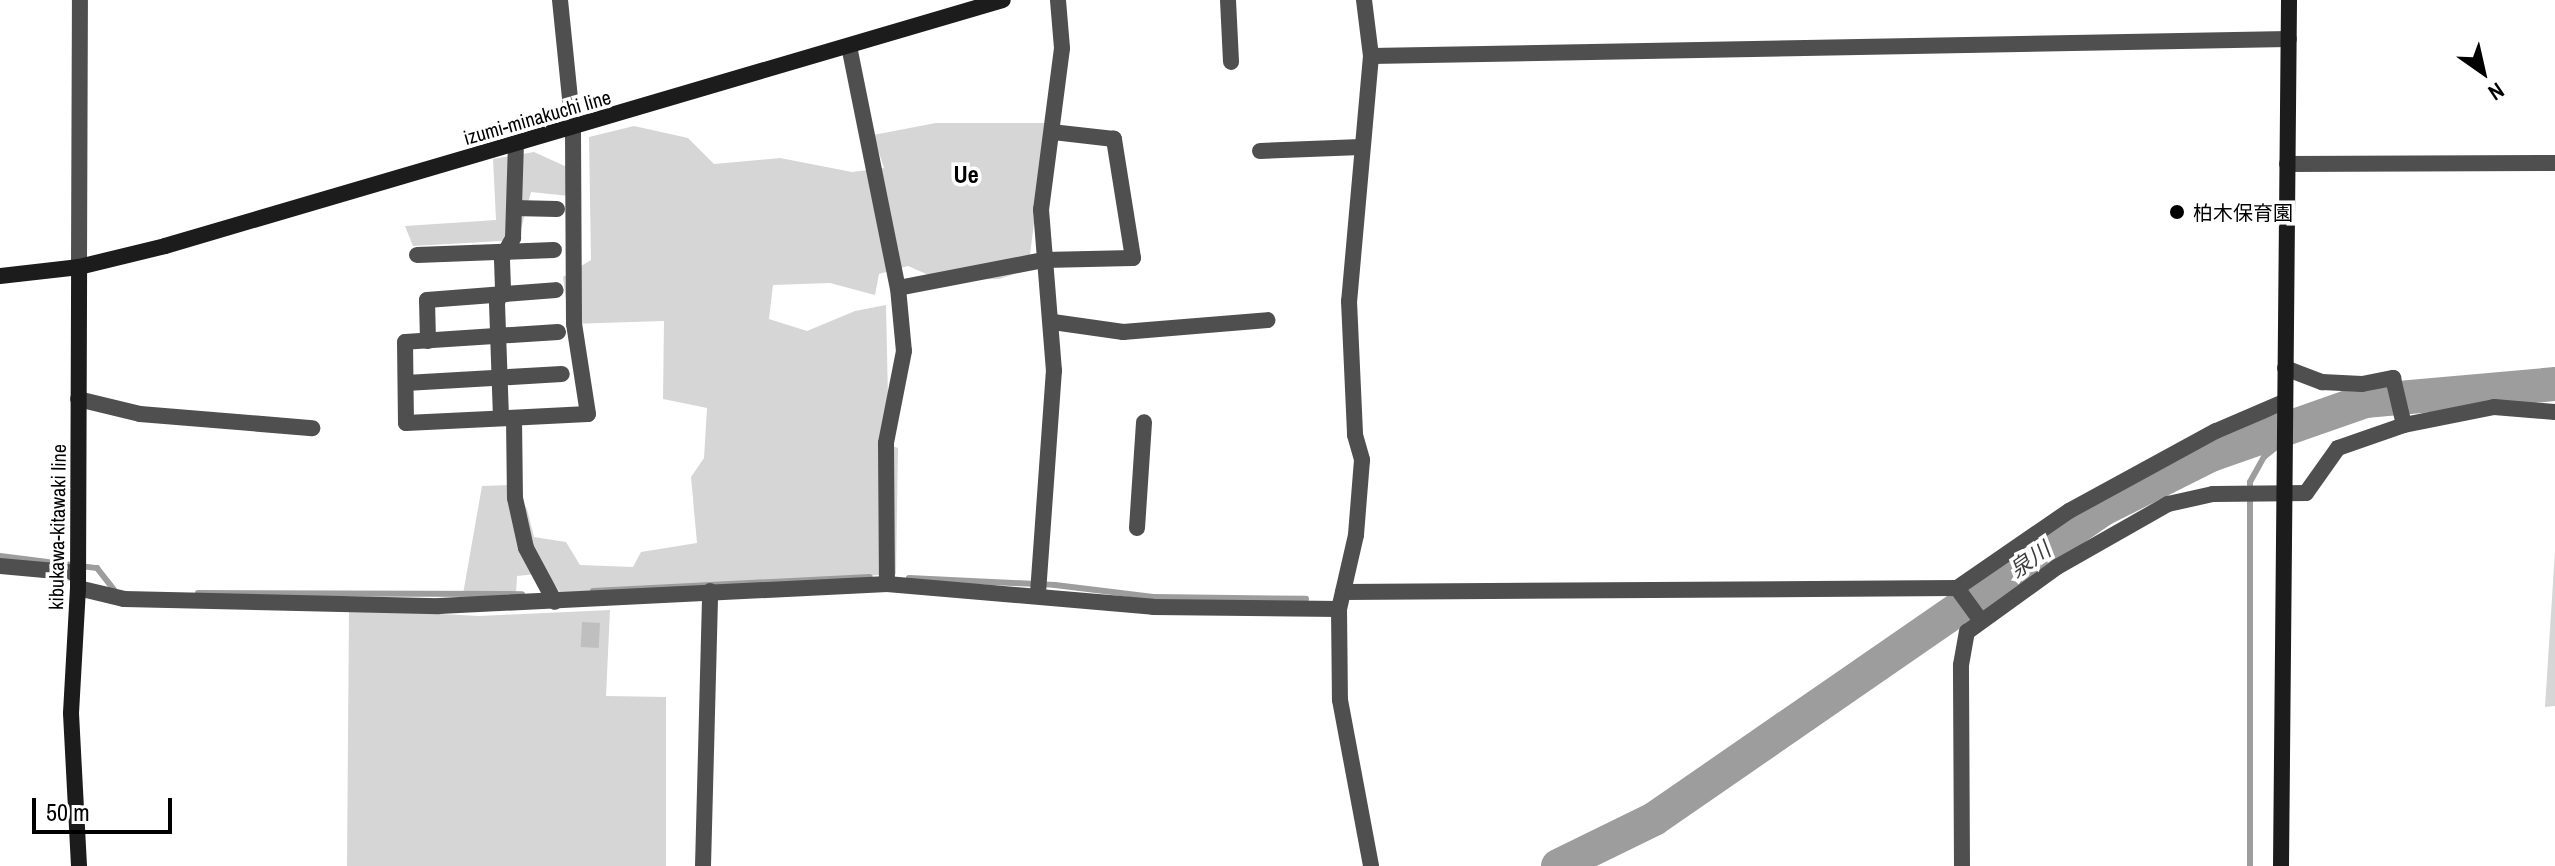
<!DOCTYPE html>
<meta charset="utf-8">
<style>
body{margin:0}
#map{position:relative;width:2555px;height:866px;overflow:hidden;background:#fff;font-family:"Archivo Narrow","Noto Sans JP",sans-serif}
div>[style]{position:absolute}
.green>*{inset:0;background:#d6d6d6}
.stream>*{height:6px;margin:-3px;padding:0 3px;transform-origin:3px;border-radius:3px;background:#9d9d9d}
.river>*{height:34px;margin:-17px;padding:0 17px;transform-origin:17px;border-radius:17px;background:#9d9d9d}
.building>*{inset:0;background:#bfbfbf;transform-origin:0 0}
.street>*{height:16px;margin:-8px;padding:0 8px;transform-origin:8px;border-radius:8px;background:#4f4f4f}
.secondary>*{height:16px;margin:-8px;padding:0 8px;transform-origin:8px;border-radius:8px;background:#1c1c1c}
.dots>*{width:22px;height:22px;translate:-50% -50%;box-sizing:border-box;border:4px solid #fff;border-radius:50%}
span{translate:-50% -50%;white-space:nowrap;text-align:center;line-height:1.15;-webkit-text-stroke:7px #fff;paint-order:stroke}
.street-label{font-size:20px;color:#000}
.poi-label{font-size:20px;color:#000}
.left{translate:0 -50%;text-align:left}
.water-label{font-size:22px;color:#3e3e3e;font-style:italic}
.quarter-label{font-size:24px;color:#000;font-weight:700}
.north{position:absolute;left:2443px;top:32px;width:80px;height:80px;-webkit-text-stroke:6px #fff;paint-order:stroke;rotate:146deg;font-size:22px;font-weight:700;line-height:32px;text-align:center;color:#000}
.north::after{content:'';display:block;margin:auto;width:28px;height:36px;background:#000;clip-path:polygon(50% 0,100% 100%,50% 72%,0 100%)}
.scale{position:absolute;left:32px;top:798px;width:140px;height:36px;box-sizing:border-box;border:4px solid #000;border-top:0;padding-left:10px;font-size:24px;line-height:28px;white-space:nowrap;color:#000;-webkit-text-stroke:6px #fff;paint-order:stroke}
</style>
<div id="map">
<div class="green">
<i style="clip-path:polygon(936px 123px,1047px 123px,1028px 270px,999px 279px,940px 280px,908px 266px,879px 274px,875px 295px,830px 283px,773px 285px,769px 319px,807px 331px,855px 311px,886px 305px,889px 445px,898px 448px,896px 574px,562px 595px,546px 573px,517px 576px,516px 594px,463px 594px,482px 486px,513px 485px,527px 509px,534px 537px,566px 542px,580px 565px,633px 567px,641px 552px,697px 543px,691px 477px,704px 458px,707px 408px,663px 399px,664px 321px,569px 324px,563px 277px,591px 260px,589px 137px,634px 126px,688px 138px,714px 164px,780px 158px,852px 172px,884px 168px,873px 135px)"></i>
<i style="clip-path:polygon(534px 152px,567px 167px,569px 196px,531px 192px,518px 240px,413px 246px,405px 226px,496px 220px,493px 159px)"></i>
<i style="clip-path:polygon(2555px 551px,2555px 706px,2545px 707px)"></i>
<i style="clip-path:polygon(349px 609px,479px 616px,610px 610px,606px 696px,666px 697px,666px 866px,347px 866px)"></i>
</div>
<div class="stream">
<i style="left:0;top:556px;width:98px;rotate:7.1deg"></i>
<i style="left:97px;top:568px;width:29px;rotate:52deg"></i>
<i style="left:909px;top:578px;width:146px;rotate:2.7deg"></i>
<i style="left:1055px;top:585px;width:99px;rotate:7deg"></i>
<i style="left:1153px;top:597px;width:153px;rotate:0.7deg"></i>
<i style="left:593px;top:591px;width:277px;rotate:-2.9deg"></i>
<i style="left:198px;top:593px;width:324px;rotate:0.2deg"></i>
<i style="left:2250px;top:866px;width:384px;rotate:-90deg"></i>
<i style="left:2250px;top:482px;width:29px;rotate:-61deg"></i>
<i style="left:2264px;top:457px;width:60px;rotate:-39deg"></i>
</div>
<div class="river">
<i style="left:1558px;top:866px;width:107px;rotate:-26.1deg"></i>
<i style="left:1654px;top:819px;width:546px;rotate:-34.62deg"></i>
<i style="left:2103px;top:509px;width:121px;rotate:-26.6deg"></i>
<i style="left:2211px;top:455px;width:163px;rotate:-19.3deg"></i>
<i style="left:2365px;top:401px;width:191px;rotate:-5.1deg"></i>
</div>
<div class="building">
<i style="left:582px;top:622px;width:18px;height:25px;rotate:3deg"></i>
</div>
<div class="street">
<i style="left:1228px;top:0;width:62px;rotate:87.2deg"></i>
<i style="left:1364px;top:0;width:56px;rotate:82.9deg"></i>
<i style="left:1371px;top:56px;width:246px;rotate:95.1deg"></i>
<i style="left:1349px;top:301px;width:134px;rotate:87.4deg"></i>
<i style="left:1355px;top:435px;width:26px;rotate:74deg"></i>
<i style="left:1362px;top:460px;width:75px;rotate:94.6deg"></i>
<i style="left:1356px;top:535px;width:76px;rotate:102.9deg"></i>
<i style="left:1339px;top:609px;width:91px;rotate:89.4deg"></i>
<i style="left:1340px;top:700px;width:169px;rotate:79.4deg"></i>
<i style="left:849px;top:46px;width:247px;rotate:78.6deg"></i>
<i style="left:898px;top:288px;width:63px;rotate:84.6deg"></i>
<i style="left:904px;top:351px;width:94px;rotate:101.1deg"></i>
<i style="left:886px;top:443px;width:141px;rotate:89.6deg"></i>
<i style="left:1371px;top:56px;width:918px;rotate:-1.06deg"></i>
<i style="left:1260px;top:151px;width:101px;rotate:-2.3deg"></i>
<i style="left:2287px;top:164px;width:268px;rotate:-0.2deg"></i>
<i style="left:514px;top:208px;width:43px;rotate:1.3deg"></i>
<i style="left:417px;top:255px;width:137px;rotate:-2.1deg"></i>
<i style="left:79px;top:267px;width:267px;rotate:-89.8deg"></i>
<i style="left:898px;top:288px;width:149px;rotate:-10.9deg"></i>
<i style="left:1044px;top:260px;width:89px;rotate:-1.3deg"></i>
<i style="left:1133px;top:258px;width:121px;rotate:-99.1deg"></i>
<i style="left:1114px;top:139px;width:61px;rotate:-173.5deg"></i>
<i style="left:1053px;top:322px;width:71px;rotate:8.1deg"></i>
<i style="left:1123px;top:332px;width:145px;rotate:-4.7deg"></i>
<i style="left:558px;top:332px;width:153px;rotate:176.3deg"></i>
<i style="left:405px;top:342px;width:81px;rotate:89.3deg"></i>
<i style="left:406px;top:423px;width:182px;rotate:-2.8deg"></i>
<i style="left:588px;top:414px;width:91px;rotate:-98.8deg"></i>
<i style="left:574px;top:324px;width:196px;rotate:-90.3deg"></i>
<i style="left:573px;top:128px;width:129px;rotate:-95.8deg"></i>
<i style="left:428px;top:341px;width:41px;rotate:-91.4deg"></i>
<i style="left:427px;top:300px;width:129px;rotate:-4.4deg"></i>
<i style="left:2285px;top:368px;width:40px;rotate:21deg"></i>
<i style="left:2322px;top:382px;width:40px;rotate:2.9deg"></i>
<i style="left:2362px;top:384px;width:32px;rotate:-11deg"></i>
<i style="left:2393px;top:378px;width:48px;rotate:76.8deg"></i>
<i style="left:406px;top:383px;width:156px;rotate:-3.3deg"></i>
<i style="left:78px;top:399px;width:64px;rotate:13.6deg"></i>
<i style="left:140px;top:414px;width:173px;rotate:4.7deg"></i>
<i style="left:501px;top:418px;width:116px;rotate:-92deg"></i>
<i style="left:497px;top:302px;width:14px;rotate:-65deg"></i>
<i style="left:503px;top:289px;width:31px;rotate:-92deg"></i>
<i style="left:502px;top:258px;width:23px;rotate:-61deg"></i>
<i style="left:513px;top:238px;width:94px;rotate:-88.2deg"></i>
<i style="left:514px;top:418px;width:80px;rotate:89.3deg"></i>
<i style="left:515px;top:498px;width:51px;rotate:77.6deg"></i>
<i style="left:526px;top:548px;width:61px;rotate:61.8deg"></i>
<i style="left:1137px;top:528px;width:106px;rotate:-86.2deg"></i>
<i style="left:0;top:566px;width:78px;rotate:5.1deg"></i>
<i style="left:78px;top:588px;width:47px;rotate:13.4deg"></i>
<i style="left:124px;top:599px;width:315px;rotate:1.3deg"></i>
<i style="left:439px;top:606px;width:449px;rotate:-2.8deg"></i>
<i style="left:887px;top:584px;width:267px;rotate:4.9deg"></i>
<i style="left:1153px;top:607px;width:186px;rotate:0.6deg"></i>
<i style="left:1957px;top:588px;width:41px;rotate:54deg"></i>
<i style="left:1343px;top:592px;width:614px;rotate:-0.37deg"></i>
<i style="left:1957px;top:588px;width:136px;rotate:-34.5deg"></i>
<i style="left:2069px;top:511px;width:167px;rotate:-28.6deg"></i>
<i style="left:2216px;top:431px;width:74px;rotate:-23.1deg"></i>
<i style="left:1038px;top:593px;width:223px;rotate:-85.9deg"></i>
<i style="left:1054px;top:371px;width:162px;rotate:-94.6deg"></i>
<i style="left:1041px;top:210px;width:163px;rotate:-82.6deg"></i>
<i style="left:1062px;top:48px;width:48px;rotate:-94.8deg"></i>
<i style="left:703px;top:866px;width:275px;rotate:-88.5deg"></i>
<i style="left:1962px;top:866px;width:201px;rotate:-90.3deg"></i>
<i style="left:1961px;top:665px;width:34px;rotate:-80deg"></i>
<i style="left:1967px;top:632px;width:111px;rotate:-35.8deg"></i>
<i style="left:2057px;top:567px;width:128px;rotate:-29.6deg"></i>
<i style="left:2168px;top:504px;width:46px;rotate:-12.5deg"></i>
<i style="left:2213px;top:494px;width:93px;rotate:-0.6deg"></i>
<i style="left:2306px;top:493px;width:55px;rotate:-54.6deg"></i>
<i style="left:2338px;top:448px;width:70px;rotate:-19.2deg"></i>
<i style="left:2404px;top:425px;width:92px;rotate:-11.3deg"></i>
<i style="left:2494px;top:407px;width:61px;rotate:4.7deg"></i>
</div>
<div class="secondary">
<i style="left:0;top:276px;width:80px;rotate:-6.5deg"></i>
<i style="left:79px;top:267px;width:89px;rotate:-13.7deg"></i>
<i style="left:165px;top:246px;width:873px;rotate:-16.36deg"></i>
<i style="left:79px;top:866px;width:153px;rotate:-93deg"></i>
<i style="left:71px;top:713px;width:125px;rotate:-86.8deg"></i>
<i style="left:78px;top:588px;width:321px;rotate:-89.8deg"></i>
<i style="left:2281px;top:866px;width:866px;rotate:-89.47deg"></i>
</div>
<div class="dots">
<i style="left:2177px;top:212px;background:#000"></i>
</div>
<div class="street-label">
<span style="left:537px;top:117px;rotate:-16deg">izumi-minakuchi line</span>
<span style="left:57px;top:527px;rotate:-89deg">kibukawa-kitawaki line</span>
</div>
<div class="poi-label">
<span class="left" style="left:2193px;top:212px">柏木保育園</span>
</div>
<div class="water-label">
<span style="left:2030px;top:560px;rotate:-35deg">泉川</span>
</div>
<div class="quarter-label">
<span style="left:966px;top:175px">Ue</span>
</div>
<div class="north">N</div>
<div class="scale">50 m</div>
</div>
